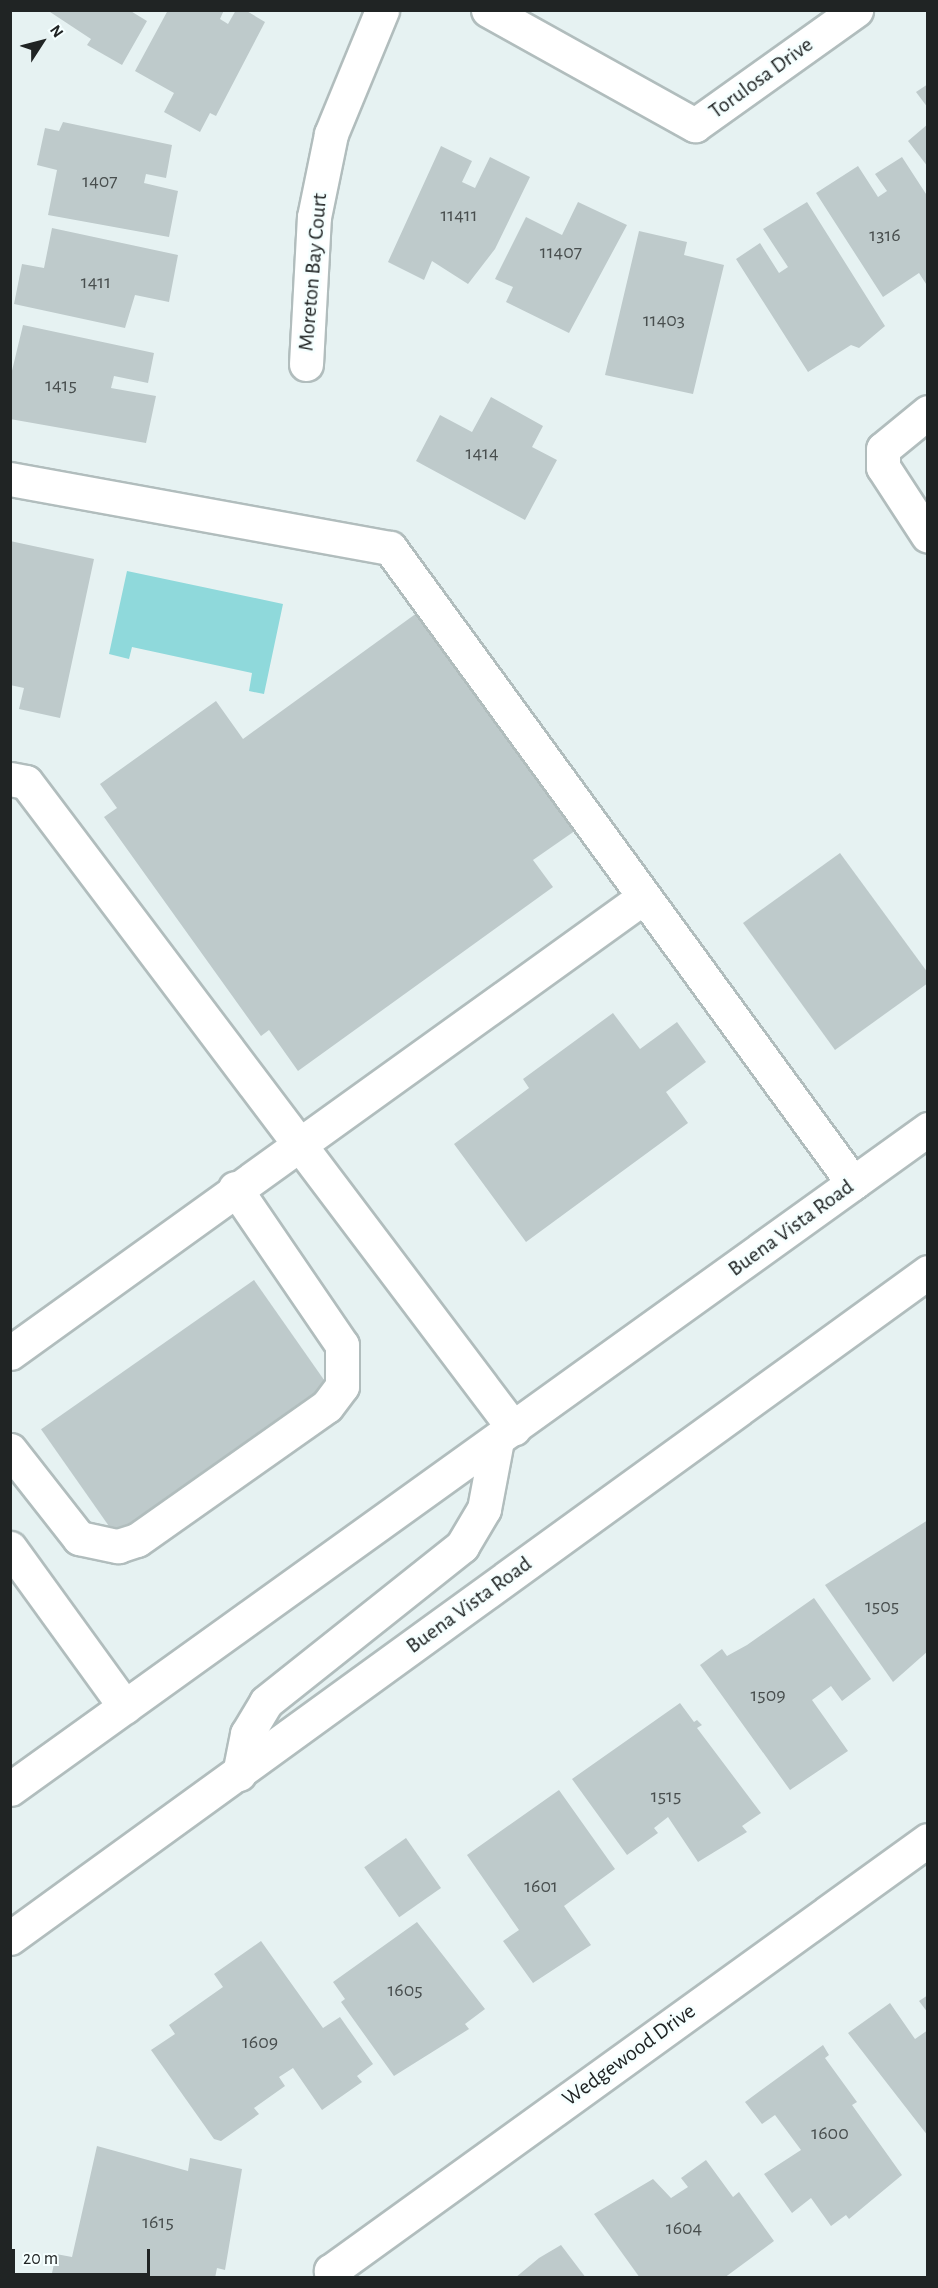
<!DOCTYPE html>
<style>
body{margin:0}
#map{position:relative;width:938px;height:2288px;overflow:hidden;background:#e6f2f2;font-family:"Alegreya Sans",sans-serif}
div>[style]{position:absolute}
.water>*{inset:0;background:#8fd9db}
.building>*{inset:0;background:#becacb;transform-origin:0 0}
.roads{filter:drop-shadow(2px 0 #b1bdbd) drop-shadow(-2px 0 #b1bdbd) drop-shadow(0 2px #b1bdbd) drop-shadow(0 -2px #b1bdbd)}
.minor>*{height:33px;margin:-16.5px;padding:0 16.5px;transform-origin:16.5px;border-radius:16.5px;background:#fff}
.major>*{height:33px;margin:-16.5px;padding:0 16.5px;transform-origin:16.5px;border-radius:16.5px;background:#fff}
span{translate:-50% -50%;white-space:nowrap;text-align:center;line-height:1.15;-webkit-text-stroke:5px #f5ffff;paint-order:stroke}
.number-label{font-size:20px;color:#484e4e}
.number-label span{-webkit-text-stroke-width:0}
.street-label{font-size:22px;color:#202424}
.frame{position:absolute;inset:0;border:12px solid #202424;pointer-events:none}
.north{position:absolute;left:12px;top:12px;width:60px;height:60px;-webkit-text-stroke:4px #f5ffff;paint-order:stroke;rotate:54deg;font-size:16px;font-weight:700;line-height:24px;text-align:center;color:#202424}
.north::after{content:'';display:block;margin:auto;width:21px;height:27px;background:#202424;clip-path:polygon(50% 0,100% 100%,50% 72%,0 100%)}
.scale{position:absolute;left:12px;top:2249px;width:138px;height:27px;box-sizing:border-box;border:3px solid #202424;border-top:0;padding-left:8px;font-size:18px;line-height:21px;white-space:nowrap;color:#202424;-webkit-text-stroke:4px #f5ffff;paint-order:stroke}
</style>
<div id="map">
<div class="water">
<i style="clip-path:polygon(127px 571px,283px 604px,264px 694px,249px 691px,252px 673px,132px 647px,129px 659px,109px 654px)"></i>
</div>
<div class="building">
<i style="clip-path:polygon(47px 10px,129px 10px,147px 21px,122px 65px,87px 45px,91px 39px)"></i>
<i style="clip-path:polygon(168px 10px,224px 10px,220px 19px,228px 24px,236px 10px,245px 10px,265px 22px,216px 116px,210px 113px,200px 132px,164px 112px,174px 93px,135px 71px)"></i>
<i style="clip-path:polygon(928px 84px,928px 108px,916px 92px)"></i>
<i style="clip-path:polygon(63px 122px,172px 145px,166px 178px,146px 174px,144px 183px,178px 191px,169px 237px,48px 215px,57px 170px,37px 165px,45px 128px,59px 131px)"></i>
<i style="clip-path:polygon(928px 124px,928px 167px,908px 141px)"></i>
<i style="clip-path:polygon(441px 146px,472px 161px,462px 182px,475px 188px,490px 157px,530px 177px,495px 249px,468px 284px,432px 261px,424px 280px,388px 262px)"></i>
<i style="clip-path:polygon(902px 157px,928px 197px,928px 287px,919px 273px,883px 297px,816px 193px,858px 166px,878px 197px,887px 191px,875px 174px)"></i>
<i style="clip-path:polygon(578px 202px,627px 225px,569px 333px,506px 302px,513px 287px,495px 279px,526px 217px,562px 235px)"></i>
<i style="clip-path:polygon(807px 202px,885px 326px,859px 348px,851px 345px,808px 372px,736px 259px,760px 243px,779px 273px,788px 267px,763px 229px)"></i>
<i style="clip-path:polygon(52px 228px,178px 255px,169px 302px,135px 295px,125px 328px,14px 304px,22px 264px,44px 268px)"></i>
<i style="clip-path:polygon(639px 231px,687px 242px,684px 255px,724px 265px,693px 394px,605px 375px)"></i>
<i style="clip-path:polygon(23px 325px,154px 353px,148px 383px,114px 376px,111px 388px,156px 396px,146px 443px,10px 419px,10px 379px)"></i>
<i style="clip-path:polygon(491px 397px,543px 426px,532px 447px,557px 460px,525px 520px,416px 461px,440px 415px,472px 432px)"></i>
<i style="clip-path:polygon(10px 541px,94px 559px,60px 718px,19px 709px,24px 688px,10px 685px)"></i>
<i style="clip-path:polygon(421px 610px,579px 828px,533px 860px,553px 887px,298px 1071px,269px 1030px,261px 1036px,104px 817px,117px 808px,100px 784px,216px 701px,243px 739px)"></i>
<i style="clip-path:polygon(840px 853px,928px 973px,928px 983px,835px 1050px,743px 923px)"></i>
<i style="clip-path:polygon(613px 1013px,640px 1049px,677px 1022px,706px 1062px,666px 1092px,688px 1123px,526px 1242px,454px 1144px,529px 1088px,523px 1079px)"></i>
<i style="left:254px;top:1280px;width:128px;height:260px;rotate:55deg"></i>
<i style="clip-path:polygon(928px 1520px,928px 1651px,893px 1682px,825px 1585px)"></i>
<i style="clip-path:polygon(814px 1598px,871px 1679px,842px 1701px,831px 1686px,812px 1700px,848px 1751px,790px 1790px,700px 1665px,722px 1649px,727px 1656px,747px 1645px)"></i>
<i style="clip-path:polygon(680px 1703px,694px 1722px,697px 1720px,702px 1725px,697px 1728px,761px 1813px,742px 1826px,747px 1832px,698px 1862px,668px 1817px,654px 1828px,658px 1833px,627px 1855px,572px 1779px)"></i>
<i style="clip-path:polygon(559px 1790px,615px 1869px,564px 1906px,591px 1945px,533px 1983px,503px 1941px,519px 1930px,467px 1855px)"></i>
<i style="left:406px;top:1838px;width:61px;height:51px;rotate:55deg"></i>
<i style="clip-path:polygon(417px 1922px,485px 2009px,465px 2024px,469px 2029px,394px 2076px,341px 2002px,345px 1999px,333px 1982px)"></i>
<i style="clip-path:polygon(261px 1941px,323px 2028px,340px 2017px,373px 2064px,357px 2076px,362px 2082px,322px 2110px,293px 2068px,279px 2077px,285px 2086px,254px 2108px,259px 2114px,221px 2141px,214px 2139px,151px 2050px,175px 2034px,169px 2025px,223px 1987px,214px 1974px)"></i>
<i style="clip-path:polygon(928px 1995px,928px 2013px,919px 2001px)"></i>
<i style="clip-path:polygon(890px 2003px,915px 2039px,928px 2030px,928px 2136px,848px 2033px)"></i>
<i style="clip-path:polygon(823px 2045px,829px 2055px,825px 2058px,857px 2102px,852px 2105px,902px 2175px,849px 2219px,846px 2215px,831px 2226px,811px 2198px,792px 2213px,764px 2174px,801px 2150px,775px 2115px,762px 2124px,745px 2102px)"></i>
<i style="clip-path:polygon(97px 2146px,188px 2171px,190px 2158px,242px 2169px,225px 2270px,217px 2268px,215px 2278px,51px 2278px,56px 2254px,72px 2257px)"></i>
<i style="clip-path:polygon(706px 2160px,733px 2197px,739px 2192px,774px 2241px,724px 2278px,640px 2278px,594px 2214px,653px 2179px,671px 2198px,688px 2187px,681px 2178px)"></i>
<i style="clip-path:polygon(561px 2245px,586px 2278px,515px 2278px,539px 2258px)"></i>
</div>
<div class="roads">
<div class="minor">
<i style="left:488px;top:10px;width:237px;rotate:29.1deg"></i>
<i style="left:695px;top:125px;width:198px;rotate:-35.5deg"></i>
<i style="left:306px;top:364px;width:147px;rotate:-86.9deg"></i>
<i style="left:314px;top:217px;width:85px;rotate:-78.4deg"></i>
<i style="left:331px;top:134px;width:134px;rotate:-67.6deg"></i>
<i style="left:928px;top:412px;width:58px;rotate:140.6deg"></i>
<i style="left:883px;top:449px;width:18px;rotate:90deg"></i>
<i style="left:883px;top:467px;width:82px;rotate:56.9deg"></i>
<i style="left:10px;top:479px;width:386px;rotate:10.3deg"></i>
<i style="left:390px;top:548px;width:786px;rotate:53.9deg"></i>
<i style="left:10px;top:779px;width:16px;rotate:11deg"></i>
<i style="left:26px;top:782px;width:810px;rotate:52.97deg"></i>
<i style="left:10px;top:1353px;width:781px;rotate:-35.73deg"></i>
<i style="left:10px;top:1450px;width:112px;rotate:51.9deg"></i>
<i style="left:79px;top:1538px;width:40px;rotate:12deg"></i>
<i style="left:118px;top:1546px;width:20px;rotate:-18deg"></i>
<i style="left:137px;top:1540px;width:232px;rotate:-35.2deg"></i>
<i style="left:327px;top:1406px;width:25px;rotate:-53deg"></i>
<i style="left:342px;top:1386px;width:41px;rotate:-90deg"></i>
<i style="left:342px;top:1345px;width:190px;rotate:-124.3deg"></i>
<i style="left:10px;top:1548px;width:196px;rotate:54.1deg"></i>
<i style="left:336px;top:2278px;width:9px;rotate:-126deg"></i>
<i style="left:331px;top:2271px;width:736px;rotate:-35.83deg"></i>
</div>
<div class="major">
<i style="left:239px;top:1774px;width:41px;rotate:-78.7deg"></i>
<i style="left:247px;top:1734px;width:37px;rotate:-59deg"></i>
<i style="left:266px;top:1702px;width:251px;rotate:-38.5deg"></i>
<i style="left:462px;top:1546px;width:43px;rotate:-59.3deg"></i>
<i style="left:484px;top:1509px;width:70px;rotate:-79.3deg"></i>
<i style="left:10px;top:1789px;width:1131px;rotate:-35.71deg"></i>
<i style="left:10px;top:1938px;width:1134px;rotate:-35.96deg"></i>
</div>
</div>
<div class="number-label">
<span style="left:100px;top:181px">1407</span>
<span style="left:459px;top:215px">11411</span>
<span style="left:885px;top:235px">1316</span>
<span style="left:561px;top:252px">11407</span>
<span style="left:96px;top:282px">1411</span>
<span style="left:664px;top:320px">11403</span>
<span style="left:61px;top:385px">1415</span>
<span style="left:482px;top:453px">1414</span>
<span style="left:882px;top:1606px">1505</span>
<span style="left:768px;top:1695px">1509</span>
<span style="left:666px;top:1796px">1515</span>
<span style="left:541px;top:1886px">1601</span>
<span style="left:405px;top:1990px">1605</span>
<span style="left:260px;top:2042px">1609</span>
<span style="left:830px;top:2133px">1600</span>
<span style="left:158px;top:2222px">1615</span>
<span style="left:684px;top:2228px">1604</span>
</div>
<div class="street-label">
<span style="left:761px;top:78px;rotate:-36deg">Torulosa Drive</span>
<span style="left:313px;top:272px;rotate:-85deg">Moreton Bay Court</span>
<span style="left:791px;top:1228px;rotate:-36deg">Buena Vista Road</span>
<span style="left:469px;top:1605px;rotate:-36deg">Buena Vista Road</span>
<span style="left:629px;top:2055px;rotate:-36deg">Wedgewood Drive</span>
</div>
<div class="frame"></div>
<div class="north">N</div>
<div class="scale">20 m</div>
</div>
